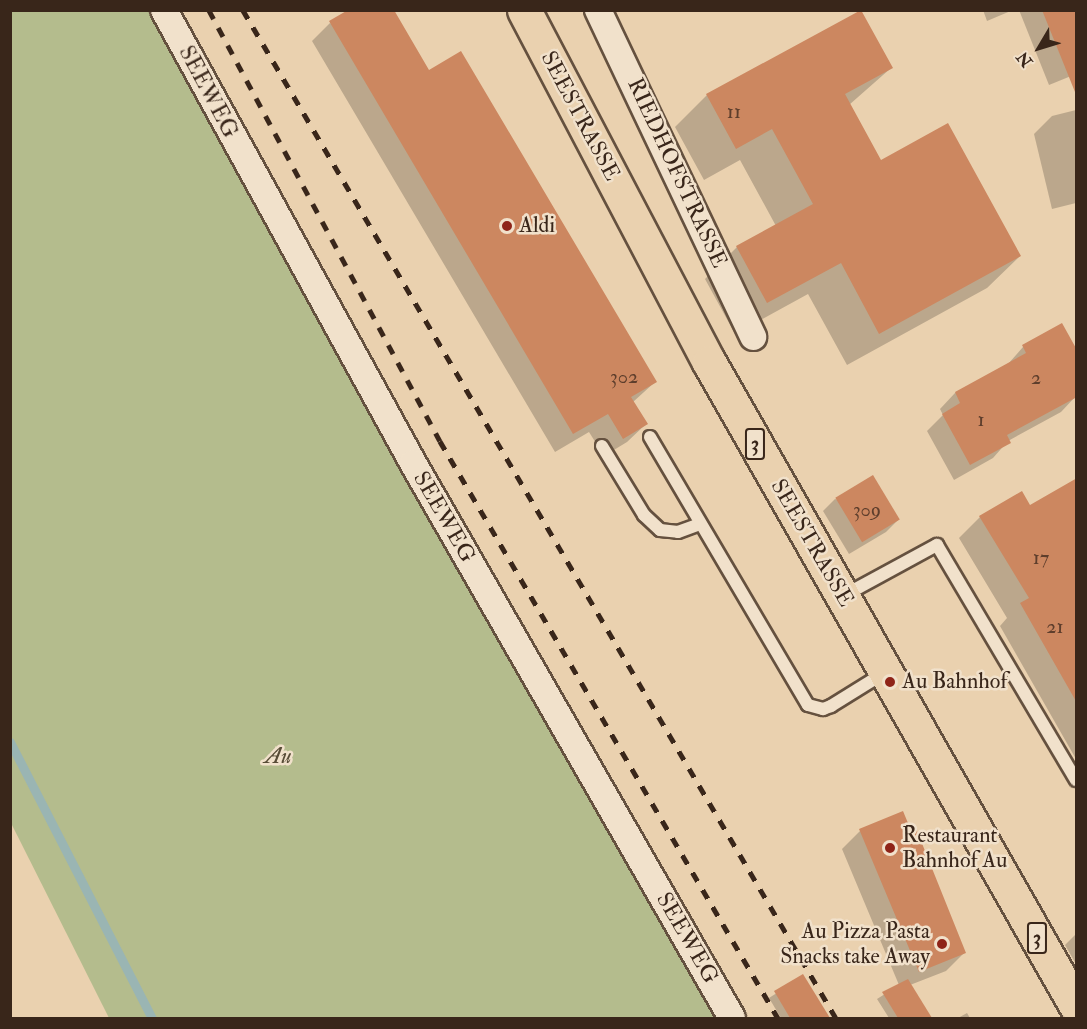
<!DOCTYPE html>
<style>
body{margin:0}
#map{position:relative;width:1087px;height:1029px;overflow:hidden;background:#ead1af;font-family:"IM FELL Double Pica",serif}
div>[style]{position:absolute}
.green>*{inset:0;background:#b4bc8d}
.shadow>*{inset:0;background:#0003}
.stream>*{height:9px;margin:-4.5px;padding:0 4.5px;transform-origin:4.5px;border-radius:4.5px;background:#9ab5b3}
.building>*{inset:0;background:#cc8760;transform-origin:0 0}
.roads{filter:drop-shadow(2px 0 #65513f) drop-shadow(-2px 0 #65513f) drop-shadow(0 2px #65513f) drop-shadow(0 -2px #65513f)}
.lane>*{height:12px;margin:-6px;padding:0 6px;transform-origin:6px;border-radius:6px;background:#f1e1cb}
.street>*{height:26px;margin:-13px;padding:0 13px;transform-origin:13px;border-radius:13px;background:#f1e1cb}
.primary>*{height:33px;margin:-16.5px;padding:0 16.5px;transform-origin:16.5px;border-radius:16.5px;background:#ead1af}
.rail>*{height:4.5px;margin-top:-2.25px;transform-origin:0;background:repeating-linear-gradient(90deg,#39261a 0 10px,transparent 0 20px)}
.dots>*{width:16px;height:16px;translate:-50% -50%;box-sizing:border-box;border:3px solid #f1e1cb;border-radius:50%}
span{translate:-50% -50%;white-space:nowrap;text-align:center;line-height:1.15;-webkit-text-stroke:5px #f1e1cb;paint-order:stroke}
.number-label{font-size:20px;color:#5e3e2c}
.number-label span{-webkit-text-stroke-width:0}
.shield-label span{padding:2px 4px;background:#f1e1cb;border:2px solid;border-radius:4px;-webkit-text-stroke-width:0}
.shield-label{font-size:21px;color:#39261a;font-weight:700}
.street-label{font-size:22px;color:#39261a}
.poi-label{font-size:22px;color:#39261a}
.left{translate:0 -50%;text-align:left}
.right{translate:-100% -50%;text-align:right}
.park-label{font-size:22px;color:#584c37;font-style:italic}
.frame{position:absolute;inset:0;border:12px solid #39261a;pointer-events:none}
.north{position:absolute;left:1009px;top:18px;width:60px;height:60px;-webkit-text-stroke:4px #f1e1cb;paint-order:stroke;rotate:232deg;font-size:16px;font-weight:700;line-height:24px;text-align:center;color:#39261a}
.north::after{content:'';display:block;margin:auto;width:21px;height:27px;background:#39261a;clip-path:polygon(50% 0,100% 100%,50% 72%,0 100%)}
</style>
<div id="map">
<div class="green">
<i style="clip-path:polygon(11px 11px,164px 11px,732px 1018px,109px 1018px,11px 823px)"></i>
</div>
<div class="shadow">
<i style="clip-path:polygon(983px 10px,1013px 10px,987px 21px)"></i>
<i style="clip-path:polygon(1019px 10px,1076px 10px,1076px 74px,1049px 85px)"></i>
<i style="clip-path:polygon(330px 23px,429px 72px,655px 382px,633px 402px,646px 424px,627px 442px,604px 456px,589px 432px,555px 452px,312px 41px)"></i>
<i style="clip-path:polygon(891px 68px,849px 105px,880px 162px,1020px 256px,987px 288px,847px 365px,808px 294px,735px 334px,705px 279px,737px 247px,776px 226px,740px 160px,704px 180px,675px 127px,707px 95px)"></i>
<i style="clip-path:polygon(1076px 110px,1076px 203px,1052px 209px,1034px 134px,1052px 116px)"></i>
<i style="clip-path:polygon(1061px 325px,1076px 396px,1061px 412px,1008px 441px,993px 458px,954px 480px,927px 431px,943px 415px,940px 409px,955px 393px,1008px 364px,1023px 347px)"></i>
<i style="clip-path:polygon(1076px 480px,1076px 759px,1000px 626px,1007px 618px,959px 538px,980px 517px,1030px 507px)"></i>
<i style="clip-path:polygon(835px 499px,898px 520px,886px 532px,849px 554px,823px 511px)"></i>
<i style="clip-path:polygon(860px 831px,965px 952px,946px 971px,910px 985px,930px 1018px,889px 1018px,877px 999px,899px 985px,842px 849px)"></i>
<i style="clip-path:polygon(1076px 934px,1076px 964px,1065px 945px)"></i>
<i style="clip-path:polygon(803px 976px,828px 1018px,781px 1018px,769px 998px)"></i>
<i style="clip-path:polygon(967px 1013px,970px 1018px,958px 1018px)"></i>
</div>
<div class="stream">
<i style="left:10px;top:742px;width:310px;rotate:62.8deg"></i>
</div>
<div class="building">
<i style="clip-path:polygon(348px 10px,394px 10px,429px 70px,461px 51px,657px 382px,631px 397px,648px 424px,623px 439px,608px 414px,573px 434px,329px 21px)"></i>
<i style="clip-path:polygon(861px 10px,893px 68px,845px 94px,881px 160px,948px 123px,1021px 256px,879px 334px,841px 263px,767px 303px,736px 246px,813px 204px,772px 129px,736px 149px,706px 94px)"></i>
<i style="clip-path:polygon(1042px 10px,1077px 10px,1077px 92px,1075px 92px)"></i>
<i style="clip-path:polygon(1062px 323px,1077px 350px,1077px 397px,1007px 435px,1011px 443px,970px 465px,942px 414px,960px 403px,955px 392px,1026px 353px,1022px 345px)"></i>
<i style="left:873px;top:475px;width:52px;height:44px;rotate:59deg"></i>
<i style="clip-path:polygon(1077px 478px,1077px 703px,1020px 603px,1029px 598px,979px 516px,1022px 491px,1030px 505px)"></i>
<i style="clip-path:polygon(903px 811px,910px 828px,915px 826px,966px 953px,919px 972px,859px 829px)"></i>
<i style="clip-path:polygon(803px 974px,830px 1018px,790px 1018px,774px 991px)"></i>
<i style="clip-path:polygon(908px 979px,932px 1018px,898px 1018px,882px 992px)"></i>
</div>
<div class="roads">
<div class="lane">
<i style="left:650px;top:437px;width:311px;rotate:59.5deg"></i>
<i style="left:808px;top:705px;width:16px;rotate:15deg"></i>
<i style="left:823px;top:709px;width:9px;rotate:-21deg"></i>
<i style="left:831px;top:706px;width:62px;rotate:-31.9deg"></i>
<i style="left:602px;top:446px;width:81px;rotate:58.7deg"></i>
<i style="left:644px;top:515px;width:22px;rotate:43deg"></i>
<i style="left:660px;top:530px;width:18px;rotate:6deg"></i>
<i style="left:678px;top:532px;width:23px;rotate:-20deg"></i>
<i style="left:843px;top:596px;width:107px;rotate:-28.5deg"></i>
<i style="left:937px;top:545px;width:273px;rotate:59.4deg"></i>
</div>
<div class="street">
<i style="left:164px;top:10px;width:517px;rotate:61.2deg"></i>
<i style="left:413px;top:463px;width:640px;rotate:60.11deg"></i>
<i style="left:598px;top:10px;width:362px;rotate:64.6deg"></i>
</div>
<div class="primary">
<i style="left:524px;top:10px;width:398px;rotate:62.3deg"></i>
<i style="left:709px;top:362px;width:741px;rotate:60.32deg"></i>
</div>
</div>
<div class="rail">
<i style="left:209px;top:10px;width:489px;rotate:61.8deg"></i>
<i style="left:440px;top:441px;width:669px;rotate:59.64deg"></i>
<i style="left:243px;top:10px;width:1169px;rotate:59.53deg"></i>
</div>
<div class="dots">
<i style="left:507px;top:226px;background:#8f2418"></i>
<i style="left:890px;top:682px;background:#8f2418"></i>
<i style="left:890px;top:848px;background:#8f2418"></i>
<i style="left:942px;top:944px;background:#8f2418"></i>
</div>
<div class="number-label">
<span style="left:734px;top:111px">11</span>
<span style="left:624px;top:376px">302</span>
<span style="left:1036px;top:377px">2</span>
<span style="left:981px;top:419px">1</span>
<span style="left:867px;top:509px">309</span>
<span style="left:1041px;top:557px">17</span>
<span style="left:1055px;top:626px">21</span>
</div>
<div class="shield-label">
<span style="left:755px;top:444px">3</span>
<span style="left:1037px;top:938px">3</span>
</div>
<div class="street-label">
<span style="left:208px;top:92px;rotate:62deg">SEEWEG</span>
<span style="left:580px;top:116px;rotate:62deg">SEESTRASSE</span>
<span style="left:677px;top:173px;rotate:65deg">RIEDHOFSTRASSE</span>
<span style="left:444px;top:517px;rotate:60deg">SEEWEG</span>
<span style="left:812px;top:543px;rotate:60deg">SEESTRASSE</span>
<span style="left:687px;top:938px;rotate:60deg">SEEWEG</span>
</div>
<div class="poi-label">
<span class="left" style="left:519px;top:226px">Aldi</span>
<span class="left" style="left:902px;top:682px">Au Bahnhof</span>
<span class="left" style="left:902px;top:848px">Restaurant<br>Bahnhof Au</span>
<span class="right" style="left:930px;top:944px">Au Pizza Pasta<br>Snacks take Away</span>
</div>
<div class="park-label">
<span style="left:278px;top:757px">Au</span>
</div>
<div class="frame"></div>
<div class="north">N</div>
</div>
